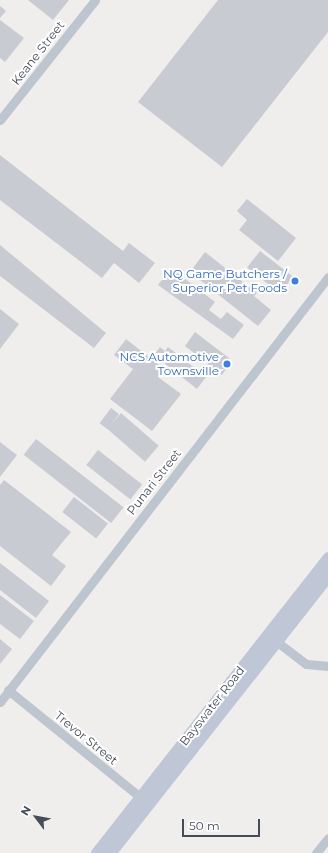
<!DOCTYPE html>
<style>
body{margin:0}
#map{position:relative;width:328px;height:853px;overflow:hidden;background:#f0eded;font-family:Montserrat,sans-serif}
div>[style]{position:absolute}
.building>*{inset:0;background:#c9cbd3;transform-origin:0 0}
.minor>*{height:9px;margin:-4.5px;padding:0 4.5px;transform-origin:4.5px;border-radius:4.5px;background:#bdc5cf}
.secondary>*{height:13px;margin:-6.5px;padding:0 6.5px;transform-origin:6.5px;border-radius:6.5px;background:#bfc7d6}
.dots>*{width:11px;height:11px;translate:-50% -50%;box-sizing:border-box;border:2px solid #fff;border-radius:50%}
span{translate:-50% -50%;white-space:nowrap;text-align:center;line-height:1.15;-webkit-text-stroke:4px #fff;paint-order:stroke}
.street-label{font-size:12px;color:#454d5a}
.shop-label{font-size:12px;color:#366cbe}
.right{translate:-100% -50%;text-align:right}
.north{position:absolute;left:16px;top:797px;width:40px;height:40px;-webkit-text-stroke:3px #fff;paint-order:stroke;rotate:302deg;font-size:11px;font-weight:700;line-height:16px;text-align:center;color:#454d5a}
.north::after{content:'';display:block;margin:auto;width:14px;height:18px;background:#454d5a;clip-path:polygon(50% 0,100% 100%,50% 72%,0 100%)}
.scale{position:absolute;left:182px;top:819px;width:78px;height:18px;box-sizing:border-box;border:2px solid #454d5a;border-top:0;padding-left:5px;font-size:12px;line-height:14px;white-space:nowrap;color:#454d5a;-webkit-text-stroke:3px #fff;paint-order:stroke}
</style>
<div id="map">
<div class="building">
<i style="clip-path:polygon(28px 0,69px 0,53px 20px)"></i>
<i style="clip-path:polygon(218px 0,328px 0,328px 32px,222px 167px,138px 102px)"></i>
<i style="clip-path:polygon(0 6px,6px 11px,0 18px)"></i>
<i style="clip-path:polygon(0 20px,24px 38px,5px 62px,0 58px)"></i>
<i style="clip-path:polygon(0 155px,123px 251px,129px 243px,155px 263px,139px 283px,114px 263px,102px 278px,0 200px)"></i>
<i style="clip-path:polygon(247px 199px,296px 238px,278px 261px,239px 230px,247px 220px,237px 211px)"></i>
<i style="clip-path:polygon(0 245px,106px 333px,94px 348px,0 276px)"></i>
<i style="left:260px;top:251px;width:42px;height:21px;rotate:38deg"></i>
<i style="clip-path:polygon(205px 252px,257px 293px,254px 296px,271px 310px,258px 326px,190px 272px)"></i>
<i style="clip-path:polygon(171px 268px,215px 302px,209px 310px,221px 319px,227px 312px,244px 325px,233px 339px,158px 285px)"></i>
<i style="clip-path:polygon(0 309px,19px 324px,0 349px)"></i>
<i style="clip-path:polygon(195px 332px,229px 358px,231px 362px,222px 375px,185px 346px)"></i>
<i style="clip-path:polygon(126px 339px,164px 369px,158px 377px,181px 394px,152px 431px,110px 399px,133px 369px,114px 355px)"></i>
<i style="clip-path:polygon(160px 347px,165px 351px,168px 347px,206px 377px,197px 389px,154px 355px)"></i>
<i style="left:111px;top:408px;width:10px;height:19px;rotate:37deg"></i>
<i style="left:121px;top:413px;width:50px;height:21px;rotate:41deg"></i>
<i style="left:36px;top:439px;width:111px;height:20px;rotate:38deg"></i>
<i style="clip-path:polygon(0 442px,17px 455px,0 477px)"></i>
<i style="left:98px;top:450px;width:56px;height:19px;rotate:38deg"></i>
<i style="clip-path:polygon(4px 480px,71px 532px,52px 555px,66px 566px,51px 586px,0 546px,0 485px)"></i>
<i style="left:74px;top:497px;width:43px;height:19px;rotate:38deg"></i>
<i style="clip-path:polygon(0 563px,49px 601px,36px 618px,0 590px)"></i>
<i style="clip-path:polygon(0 595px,34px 621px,20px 639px,0 624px)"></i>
<i style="clip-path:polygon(0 639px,12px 649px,0 664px)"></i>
</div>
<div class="minor">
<i style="left:0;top:120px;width:153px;rotate:-51.6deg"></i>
<i style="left:272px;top:638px;width:43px;rotate:37.4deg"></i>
<i style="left:306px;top:664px;width:22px;rotate:5deg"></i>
<i style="left:8px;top:690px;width:175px;rotate:39deg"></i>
<i style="left:0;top:702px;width:537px;rotate:-52.34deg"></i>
<i style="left:316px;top:853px;width:19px;rotate:-51deg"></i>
</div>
<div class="secondary">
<i style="left:97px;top:853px;width:375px;rotate:-51.9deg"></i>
<i style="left:109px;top:853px;width:354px;rotate:-51.8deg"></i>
</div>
<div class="dots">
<i style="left:295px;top:281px;background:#3f7fe0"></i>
<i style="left:227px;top:364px;background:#3f7fe0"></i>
</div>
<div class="street-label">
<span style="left:38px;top:53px;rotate:-52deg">Keane Street</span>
<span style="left:154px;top:482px;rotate:-52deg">Punari Street</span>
<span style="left:212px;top:706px;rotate:-52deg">Bayswater Road</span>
<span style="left:86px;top:738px;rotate:39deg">Trevor Street</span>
</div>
<div class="shop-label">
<span class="right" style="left:287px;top:281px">NQ Game Butchers /<br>Superior Pet Foods</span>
<span class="right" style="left:219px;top:364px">NCS Automotive<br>Townsville</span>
</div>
<div class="north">N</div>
<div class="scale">50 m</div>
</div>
